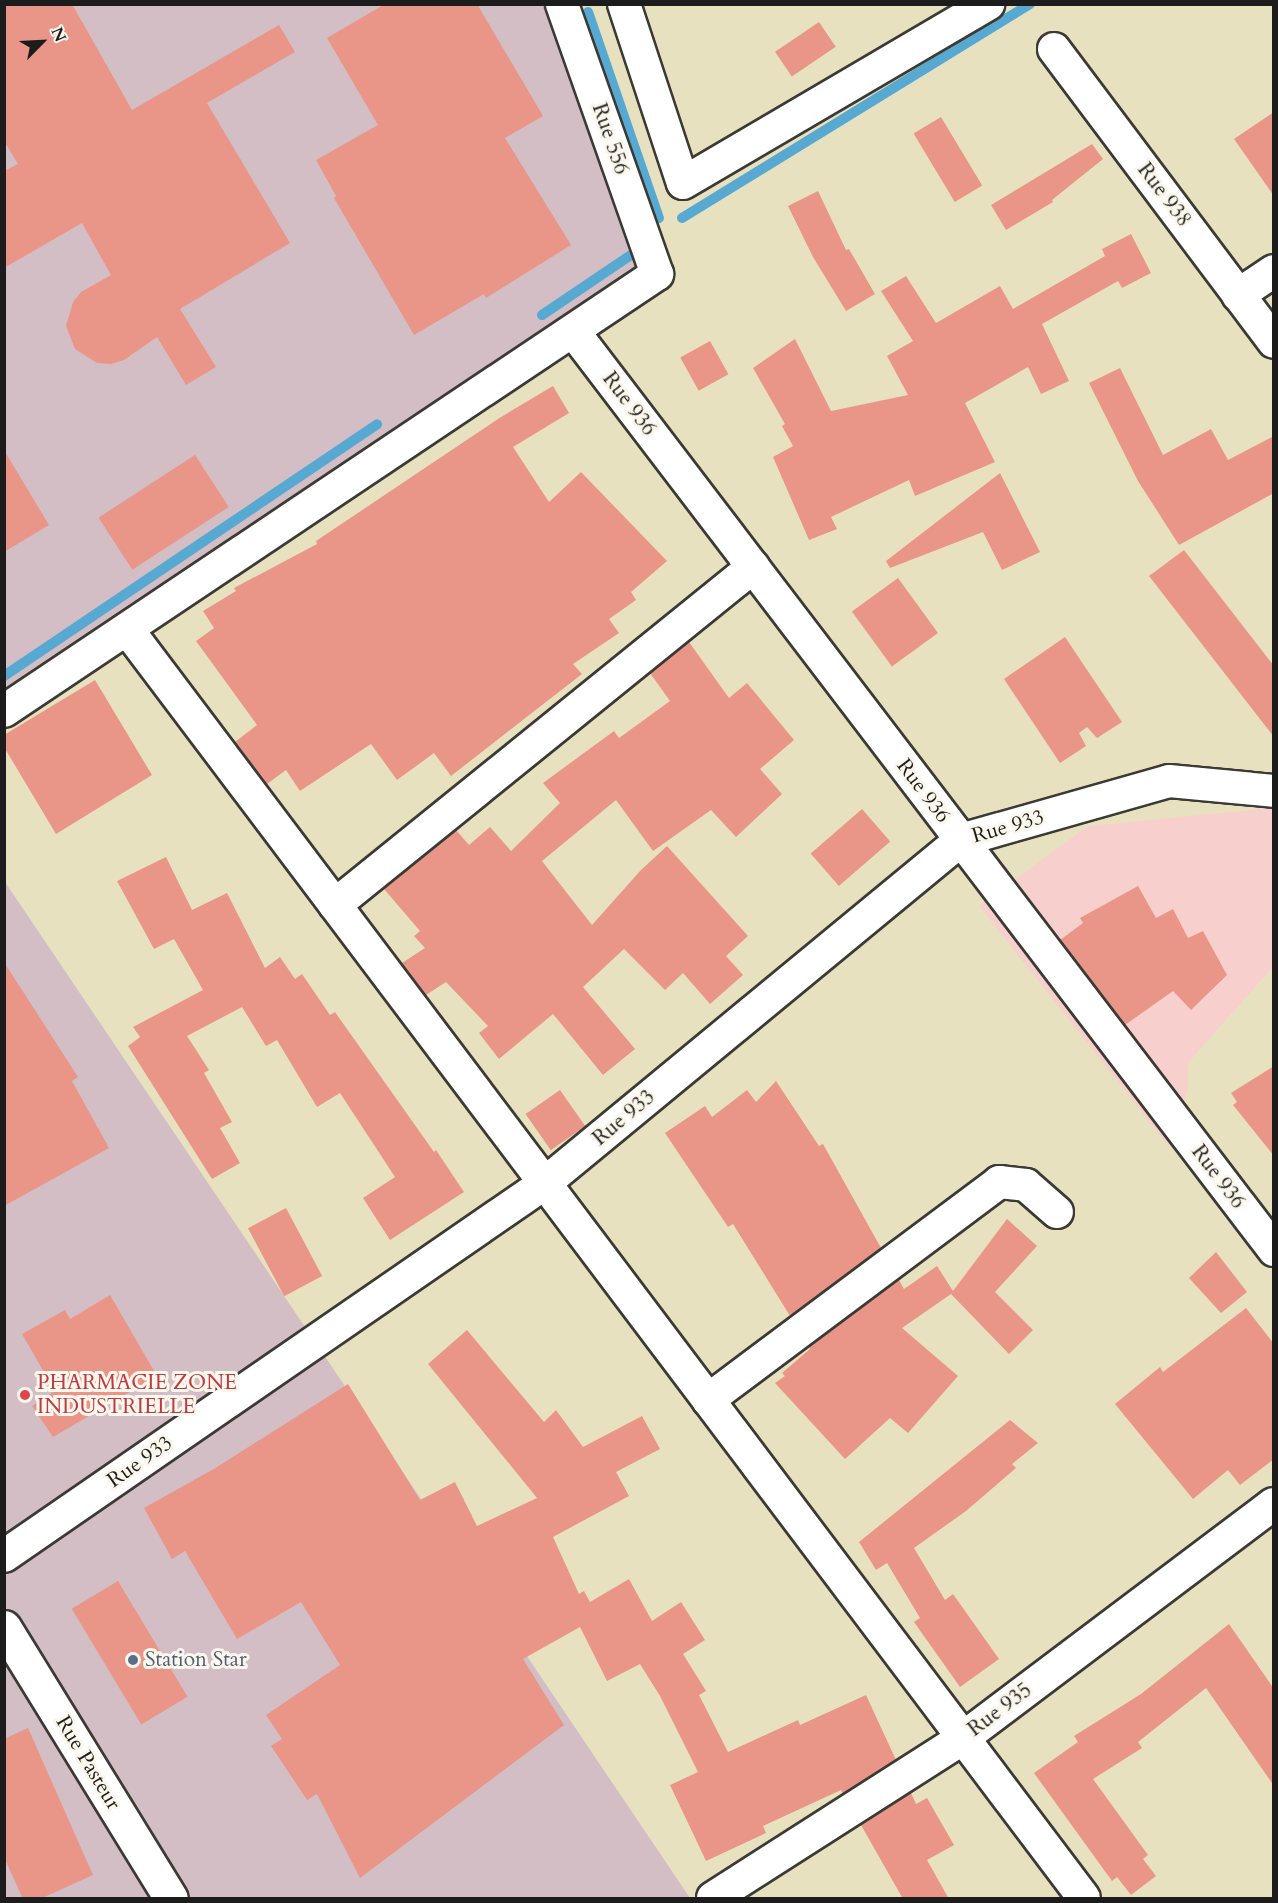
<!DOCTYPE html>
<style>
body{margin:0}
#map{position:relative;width:1278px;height:1903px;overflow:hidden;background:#e8e1bf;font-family:Cardo,serif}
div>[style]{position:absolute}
.built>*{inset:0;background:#f7d0ce}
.industrial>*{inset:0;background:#d2bec4}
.stream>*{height:10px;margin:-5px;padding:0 5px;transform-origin:5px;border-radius:5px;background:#57a9d2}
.building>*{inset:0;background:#e99688;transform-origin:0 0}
.roads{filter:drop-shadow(2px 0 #3b3a34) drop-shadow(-2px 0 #3b3a34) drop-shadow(0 2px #3b3a34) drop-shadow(0 -2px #3b3a34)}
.minor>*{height:32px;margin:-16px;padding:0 16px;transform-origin:16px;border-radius:16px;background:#fff}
.secondary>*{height:33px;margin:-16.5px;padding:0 16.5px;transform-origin:16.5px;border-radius:16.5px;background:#fff}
.dots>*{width:16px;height:16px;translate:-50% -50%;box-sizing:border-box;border:3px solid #fbf7ec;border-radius:50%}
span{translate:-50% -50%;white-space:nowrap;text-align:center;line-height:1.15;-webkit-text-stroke:6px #fbf7ec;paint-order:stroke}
.street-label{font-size:21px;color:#1c1c1c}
.health-label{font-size:21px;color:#be3a42}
.left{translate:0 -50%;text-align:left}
.service-label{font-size:21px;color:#4e5e75}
.frame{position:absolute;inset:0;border:6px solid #1c1c1c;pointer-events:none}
.north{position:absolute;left:12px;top:12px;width:60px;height:60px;-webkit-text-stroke:4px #fbf7ec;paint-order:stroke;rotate:66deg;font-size:16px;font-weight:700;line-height:24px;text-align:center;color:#1c1c1c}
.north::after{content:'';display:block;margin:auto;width:21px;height:27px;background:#1c1c1c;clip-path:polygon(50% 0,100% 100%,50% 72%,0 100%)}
</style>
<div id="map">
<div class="built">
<i style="clip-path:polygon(1273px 808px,1273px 967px,1188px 1063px,1188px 1088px,1170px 1148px,979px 906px,1088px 826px)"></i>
</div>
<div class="industrial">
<i style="clip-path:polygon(5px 5px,554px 5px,648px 264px,5px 699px)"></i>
<i style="clip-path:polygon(5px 882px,690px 1898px,5px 1898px)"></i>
</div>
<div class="stream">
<i style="left:588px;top:12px;width:218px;rotate:71deg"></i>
<i style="left:682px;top:218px;width:409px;rotate:-31.6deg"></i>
<i style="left:542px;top:315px;width:111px;rotate:-34deg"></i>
<i style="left:4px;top:676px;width:450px;rotate:-34deg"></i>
</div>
<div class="building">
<i style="clip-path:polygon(4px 4px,72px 4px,132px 110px,279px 25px,295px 52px,207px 103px,290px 243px,180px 309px,216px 367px,186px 385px,157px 337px,124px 360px,111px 364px,97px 363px,75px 349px,66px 326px,73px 302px,81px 292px,111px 275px,82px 223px,4px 268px,4px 171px,18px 164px,4px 141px)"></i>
<i style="clip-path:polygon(385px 4px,477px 4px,543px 116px,505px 138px,571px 245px,486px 298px,484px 294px,414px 335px,334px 198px,336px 196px,316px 160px,378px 125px,327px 38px)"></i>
<i style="left:819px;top:22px;width:30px;height:53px;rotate:56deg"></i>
<i style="clip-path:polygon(1274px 112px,1274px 196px,1234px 139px)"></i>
<i style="left:941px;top:117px;width:80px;height:32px;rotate:59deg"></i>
<i style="clip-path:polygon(1092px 144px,1103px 159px,1052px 200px,1053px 202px,1006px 230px,991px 205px)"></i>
<i style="clip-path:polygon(818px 191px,846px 250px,849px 249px,875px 294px,846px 311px,813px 257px,788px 206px)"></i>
<i style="clip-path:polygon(1131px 234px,1151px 273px,1122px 288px,1118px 281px,1042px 324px,1069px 381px,1041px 394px,1028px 367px,965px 403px,995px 462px,915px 496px,909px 480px,831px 517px,837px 529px,809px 540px,773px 457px,793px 446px,782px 426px,785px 424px,753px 368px,795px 339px,831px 411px,908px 395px,887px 356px,913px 341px,881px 291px,906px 276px,936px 323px,1000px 286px,1013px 309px,1105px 256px,1102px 249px)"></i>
<i style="left:710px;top:341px;width:38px;height:34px;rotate:61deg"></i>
<i style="clip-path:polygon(1120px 368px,1163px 455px,1211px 429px,1228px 460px,1274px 436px,1274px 493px,1179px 545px,1138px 481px,1089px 383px)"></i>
<i style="clip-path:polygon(553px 386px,569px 413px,513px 447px,549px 502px,581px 472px,667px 561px,631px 592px,636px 600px,609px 619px,619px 633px,573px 664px,582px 674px,451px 776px,434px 753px,397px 780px,371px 744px,300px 791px,286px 770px,267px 784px,235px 742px,257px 725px,196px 641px,214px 628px,203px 611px,236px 591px,234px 588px,317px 544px,316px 541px,501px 417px)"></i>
<i style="clip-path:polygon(4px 450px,49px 525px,4px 552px)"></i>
<i style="left:195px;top:455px;width:62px;height:115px;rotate:57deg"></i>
<i style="clip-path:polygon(1000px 473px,1040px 552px,1002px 570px,983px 532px,890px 568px,886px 561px)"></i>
<i style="clip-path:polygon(1184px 550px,1274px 666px,1274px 737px,1149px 576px)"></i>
<i style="left:898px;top:578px;width:68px;height:57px;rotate:54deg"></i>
<i style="clip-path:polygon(1065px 637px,1122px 722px,1097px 738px,1087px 727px,1079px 733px,1086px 746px,1060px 763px,1004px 679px)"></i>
<i style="clip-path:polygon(689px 642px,729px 698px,747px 683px,794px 740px,760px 769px,782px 794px,736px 837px,711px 810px,653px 851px,616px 800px,542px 861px,592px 925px,641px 870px,667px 846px,748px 936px,726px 956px,743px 975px,710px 1004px,683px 973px,665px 990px,624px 949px,583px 987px,635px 1049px,603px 1075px,553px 1014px,499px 1059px,479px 1033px,488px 1026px,446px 982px,426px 995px,402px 963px,425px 948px,414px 936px,420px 931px,384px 889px,456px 830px,469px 845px,490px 827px,511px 851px,560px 803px,543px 783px,614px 731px,619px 738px,670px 701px,650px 673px)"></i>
<i style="clip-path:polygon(95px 680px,152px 775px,56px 834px,4px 747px,4px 735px)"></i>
<i style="left:862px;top:809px;width:43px;height:68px;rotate:49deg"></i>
<i style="clip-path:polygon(166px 857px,192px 910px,227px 893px,265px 968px,280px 957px,295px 979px,302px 974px,330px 1015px,335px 1012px,434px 1152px,436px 1150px,464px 1192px,390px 1240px,363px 1198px,395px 1177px,340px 1093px,317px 1107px,277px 1040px,266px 1046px,242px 1007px,187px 1036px,209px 1070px,204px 1073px,232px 1122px,220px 1128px,240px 1163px,212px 1179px,128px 1046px,140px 1037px,133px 1027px,203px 990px,174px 939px,154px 949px,117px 881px)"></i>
<i style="clip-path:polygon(1138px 886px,1156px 918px,1173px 909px,1188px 938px,1203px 931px,1227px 975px,1191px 1010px,1173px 991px,1125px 1025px,1060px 940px,1083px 923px,1080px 918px)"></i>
<i style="clip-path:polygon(4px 962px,78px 1077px,72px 1081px,109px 1148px,4px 1206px)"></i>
<i style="clip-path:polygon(1274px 1066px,1274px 1156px,1233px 1105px,1237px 1102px,1231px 1093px)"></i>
<i style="clip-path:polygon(776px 1081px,819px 1146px,823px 1144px,881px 1248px,790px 1316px,733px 1224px,728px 1227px,665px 1133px,705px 1106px,712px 1117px,747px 1090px,756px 1102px)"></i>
<i style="left:560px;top:1090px;width:44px;height:42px;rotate:55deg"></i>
<i style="left:286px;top:1208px;width:77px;height:43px;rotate:62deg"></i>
<i style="clip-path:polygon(1007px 1219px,1037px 1246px,995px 1292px,1033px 1330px,1009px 1354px,951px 1294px,902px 1328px,958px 1376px,908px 1433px,890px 1418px,845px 1459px,775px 1383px,785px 1376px,782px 1373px,810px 1349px,809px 1347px,899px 1280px,904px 1289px,937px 1266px,953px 1291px)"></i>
<i style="clip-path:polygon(1216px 1252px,1247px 1292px,1221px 1313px,1189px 1278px)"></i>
<i style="clip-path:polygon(110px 1295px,157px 1376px,53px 1437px,32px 1406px,55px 1391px,22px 1334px,65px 1310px,70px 1319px)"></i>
<i style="clip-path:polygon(1246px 1308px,1274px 1344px,1274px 1459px,1240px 1485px,1228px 1470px,1193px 1499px,1115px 1404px,1160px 1367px,1163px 1372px)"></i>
<i style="clip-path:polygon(467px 1330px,544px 1422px,556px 1410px,583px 1447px,642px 1416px,660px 1449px,616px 1472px,629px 1496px,553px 1537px,579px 1594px,584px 1591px,590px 1602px,629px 1579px,652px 1621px,681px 1602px,705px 1640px,683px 1654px,706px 1691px,699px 1695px,728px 1752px,798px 1720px,800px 1725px,866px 1695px,896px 1760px,843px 1794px,841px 1790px,763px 1826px,766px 1833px,706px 1861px,670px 1785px,698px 1772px,660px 1696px,640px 1664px,607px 1681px,580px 1627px,523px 1659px,564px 1725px,360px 1878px,317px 1794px,307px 1800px,271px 1746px,282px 1739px,266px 1715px,340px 1665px,301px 1602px,237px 1639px,185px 1551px,172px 1559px,144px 1508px,217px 1467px,348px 1384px,420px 1500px,455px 1482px,477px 1526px,537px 1498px,428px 1364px)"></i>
<i style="clip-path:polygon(1010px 1420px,1038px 1443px,1012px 1464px,1016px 1468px,966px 1511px,914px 1548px,945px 1600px,953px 1594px,999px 1659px,960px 1687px,914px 1622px,920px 1618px,887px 1563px,876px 1570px,859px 1542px)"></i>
<i style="left:118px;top:1581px;width:135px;height:54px;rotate:59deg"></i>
<i style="clip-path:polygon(1229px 1624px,1274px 1689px,1274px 1786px,1206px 1688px,1138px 1742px,1142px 1748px,1093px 1779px,1148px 1855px,1143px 1859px,1156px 1876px,1131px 1895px,1117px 1877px,1112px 1881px,1034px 1773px,1078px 1742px,1074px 1736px,1141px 1694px)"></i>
<i style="clip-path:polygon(28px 1728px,93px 1875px,40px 1899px,23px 1899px,4px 1857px,4px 1739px)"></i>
<i style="clip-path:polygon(911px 1793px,916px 1804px,927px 1798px,954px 1845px,927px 1860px,949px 1899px,903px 1899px,861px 1825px)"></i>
</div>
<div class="roads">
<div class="minor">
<i style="left:624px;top:4px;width:188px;rotate:71.8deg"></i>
<i style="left:683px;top:183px;width:354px;rotate:-30.4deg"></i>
<i style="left:1054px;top:49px;width:366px;rotate:53.1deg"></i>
<i style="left:1238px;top:295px;width:43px;rotate:-33.7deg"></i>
<i style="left:573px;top:331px;width:1156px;rotate:52.66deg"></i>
<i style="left:127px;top:629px;width:1589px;rotate:52.98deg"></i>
<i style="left:4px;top:711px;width:786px;rotate:-33.79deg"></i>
<i style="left:657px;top:274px;width:286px;rotate:-109.4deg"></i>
<i style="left:335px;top:905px;width:538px;rotate:-38.96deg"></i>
<i style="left:708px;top:1400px;width:364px;rotate:-36.8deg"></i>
<i style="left:999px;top:1182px;width:27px;rotate:6deg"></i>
<i style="left:1026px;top:1185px;width:41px;rotate:41.1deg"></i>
<i style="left:4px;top:1556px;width:657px;rotate:-34.58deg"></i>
<i style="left:545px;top:1183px;width:539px;rotate:-39.51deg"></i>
<i style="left:961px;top:840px;width:216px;rotate:-15.8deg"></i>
<i style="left:1169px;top:781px;width:105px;rotate:5.4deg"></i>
<i style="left:713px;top:1898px;width:297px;rotate:-32.6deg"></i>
<i style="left:963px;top:1738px;width:389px;rotate:-37deg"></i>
</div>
<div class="secondary">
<i style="left:4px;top:1627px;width:318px;rotate:58.4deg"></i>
</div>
</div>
<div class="dots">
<i style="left:25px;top:1395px;background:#e0444e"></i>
<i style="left:133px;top:1660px;background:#5c6f8a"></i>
</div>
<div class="street-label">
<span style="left:610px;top:139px;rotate:71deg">Rue 556</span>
<span style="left:1164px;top:195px;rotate:53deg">Rue 938</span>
<span style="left:629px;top:404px;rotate:53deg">Rue 936</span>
<span style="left:923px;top:791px;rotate:53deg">Rue 936</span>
<span style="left:1008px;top:827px;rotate:-16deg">Rue 933</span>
<span style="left:624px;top:1118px;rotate:-40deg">Rue 933</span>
<span style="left:1218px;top:1177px;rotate:53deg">Rue 936</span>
<span style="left:140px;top:1462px;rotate:-35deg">Rue 933</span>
<span style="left:1000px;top:1710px;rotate:-37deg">Rue 935</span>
<span style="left:88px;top:1763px;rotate:59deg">Rue Pasteur</span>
</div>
<div class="health-label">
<span class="left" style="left:37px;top:1395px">PHARMACIE ZONE<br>INDUSTRIELLE</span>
</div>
<div class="service-label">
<span class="left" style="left:145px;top:1660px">Station Star</span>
</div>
<div class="frame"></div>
<div class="north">N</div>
</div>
